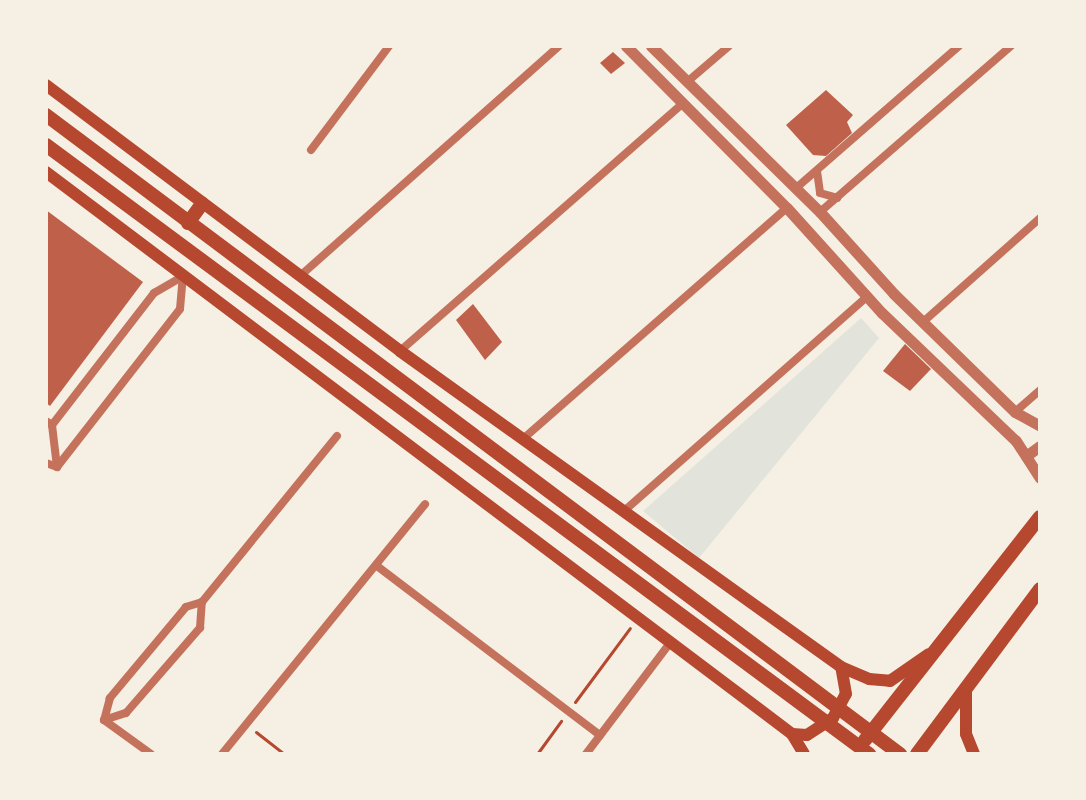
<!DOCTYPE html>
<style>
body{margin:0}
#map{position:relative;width:1086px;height:800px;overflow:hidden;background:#f6efe4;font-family:Signika,sans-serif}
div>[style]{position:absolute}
.green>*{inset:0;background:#e2e4dc}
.building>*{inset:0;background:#bf614a}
.path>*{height:3px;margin:-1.5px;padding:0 1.5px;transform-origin:1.5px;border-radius:1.5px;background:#b5482f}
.minor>*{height:8px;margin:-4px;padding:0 4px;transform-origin:4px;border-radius:4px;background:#c5725c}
.tertiary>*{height:11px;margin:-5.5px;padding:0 5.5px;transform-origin:5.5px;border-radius:5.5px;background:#c5725c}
.secondary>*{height:12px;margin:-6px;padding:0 6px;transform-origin:6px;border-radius:6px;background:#b5482f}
.primary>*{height:14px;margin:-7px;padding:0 7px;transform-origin:7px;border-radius:7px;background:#b5482f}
span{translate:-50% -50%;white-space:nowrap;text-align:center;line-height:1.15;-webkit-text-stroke:6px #f6efe4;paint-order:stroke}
.frame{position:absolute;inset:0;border:48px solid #f6efe4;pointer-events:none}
</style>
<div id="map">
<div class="green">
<i style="clip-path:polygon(861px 318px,879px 338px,699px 558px,643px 511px)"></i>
</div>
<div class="building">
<i style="clip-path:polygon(613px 52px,625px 63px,611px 74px,600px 63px)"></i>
<i style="clip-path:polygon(826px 90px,853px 115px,847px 122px,852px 133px,826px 156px,813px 155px,786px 125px)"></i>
<i style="clip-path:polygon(46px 210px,143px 282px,50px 406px,46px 403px)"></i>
<i style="clip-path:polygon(473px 304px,502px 342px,485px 360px,456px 320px)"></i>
<i style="clip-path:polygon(905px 344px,931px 369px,910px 391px,883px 371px)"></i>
</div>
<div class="path">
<i style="left:575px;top:702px;width:92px;rotate:-53.4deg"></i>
<i style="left:256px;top:732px;width:36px;rotate:38deg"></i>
<i style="left:537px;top:754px;width:41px;rotate:-54deg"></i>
</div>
<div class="minor">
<i style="left:687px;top:82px;width:55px;rotate:-40.6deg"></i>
<i style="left:311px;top:150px;width:130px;rotate:-53.1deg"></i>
<i style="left:817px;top:171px;width:22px;rotate:82deg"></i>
<i style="left:820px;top:193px;width:18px;rotate:16deg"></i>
<i style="left:795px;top:189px;width:218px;rotate:-41.1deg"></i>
<i style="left:820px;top:212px;width:253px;rotate:-41deg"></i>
<i style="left:300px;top:276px;width:346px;rotate:-41.6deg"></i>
<i style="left:923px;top:322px;width:157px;rotate:-41.6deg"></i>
<i style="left:400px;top:351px;width:373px;rotate:-41.2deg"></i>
<i style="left:1015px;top:412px;width:33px;rotate:-41deg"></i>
<i style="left:46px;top:421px;width:7px;rotate:34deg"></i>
<i style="left:52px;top:425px;width:167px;rotate:-52.3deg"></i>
<i style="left:154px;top:293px;width:34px;rotate:-30deg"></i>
<i style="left:52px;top:425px;width:42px;rotate:83.2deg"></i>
<i style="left:524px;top:438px;width:349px;rotate:-41.2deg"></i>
<i style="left:46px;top:463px;width:12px;rotate:20deg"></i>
<i style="left:57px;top:467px;width:200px;rotate:-52.1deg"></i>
<i style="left:180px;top:309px;width:33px;rotate:-85deg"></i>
<i style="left:624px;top:511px;width:325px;rotate:-41.4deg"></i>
<i style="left:377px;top:566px;width:280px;rotate:37.2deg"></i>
<i style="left:202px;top:602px;width:17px;rotate:163deg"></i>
<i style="left:186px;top:607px;width:119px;rotate:129.9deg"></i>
<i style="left:110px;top:698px;width:23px;rotate:105deg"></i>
<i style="left:104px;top:720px;width:23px;rotate:-18deg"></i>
<i style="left:126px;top:713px;width:113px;rotate:-49deg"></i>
<i style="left:200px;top:628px;width:26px;rotate:-86deg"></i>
<i style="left:202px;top:602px;width:214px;rotate:-50.9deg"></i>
<i style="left:104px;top:720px;width:58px;rotate:35.9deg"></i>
<i style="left:222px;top:754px;width:322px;rotate:-50.9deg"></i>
<i style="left:586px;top:754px;width:139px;rotate:-52.9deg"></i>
</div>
<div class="tertiary">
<i style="left:626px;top:46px;width:228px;rotate:45.2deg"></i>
<i style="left:787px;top:208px;width:142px;rotate:47.9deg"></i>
<i style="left:882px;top:313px;width:185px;rotate:43.7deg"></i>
<i style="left:1016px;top:441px;width:44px;rotate:57deg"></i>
<i style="left:651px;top:46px;width:237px;rotate:44.5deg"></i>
<i style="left:820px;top:212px;width:110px;rotate:47.9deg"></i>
<i style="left:894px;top:294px;width:169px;rotate:44.3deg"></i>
<i style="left:1015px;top:412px;width:29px;rotate:29deg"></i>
<i style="left:1026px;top:456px;width:17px;rotate:-36deg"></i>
</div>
<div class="secondary">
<i style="left:46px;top:85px;width:443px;rotate:36.9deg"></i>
<i style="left:400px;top:351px;width:543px;rotate:35.62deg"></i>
<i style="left:841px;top:667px;width:30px;rotate:23deg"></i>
<i style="left:869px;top:679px;width:21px;rotate:5deg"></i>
<i style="left:890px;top:681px;width:47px;rotate:-34.7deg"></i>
<i style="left:46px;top:172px;width:934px;rotate:36.99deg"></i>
<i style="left:792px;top:734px;width:23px;rotate:59deg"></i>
<i style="left:966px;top:692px;width:42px;rotate:90deg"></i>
<i style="left:966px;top:734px;width:22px;rotate:68deg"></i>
<i style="left:792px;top:734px;width:15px;rotate:4deg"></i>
<i style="left:807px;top:735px;width:31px;rotate:-33deg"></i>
<i style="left:833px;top:718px;width:27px;rotate:-62deg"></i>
<i style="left:846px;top:694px;width:27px;rotate:-100deg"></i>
</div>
<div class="primary">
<i style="left:46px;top:115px;width:1067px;rotate:36.81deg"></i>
<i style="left:46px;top:145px;width:1024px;rotate:36.5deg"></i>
<i style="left:188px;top:223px;width:24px;rotate:-54deg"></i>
<i style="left:865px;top:740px;width:283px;rotate:-51.9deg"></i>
<i style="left:917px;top:754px;width:206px;rotate:-53.3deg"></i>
</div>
<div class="frame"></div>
</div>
